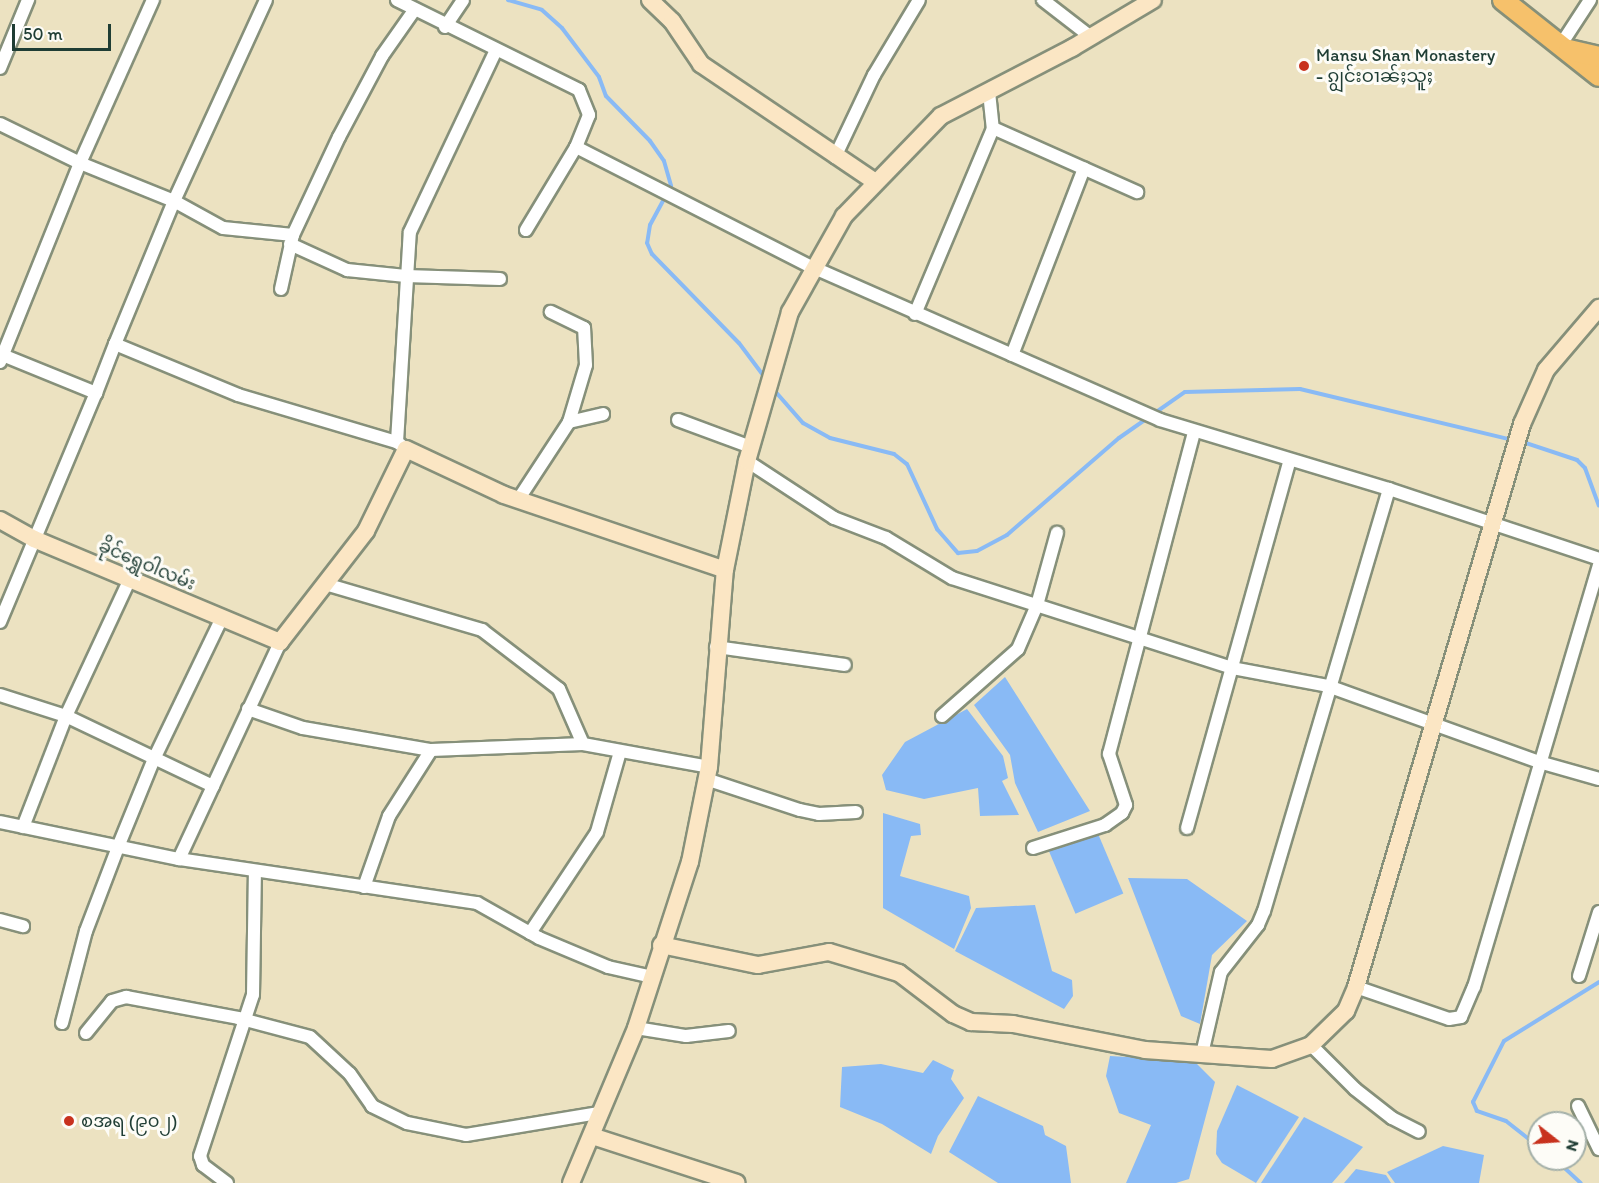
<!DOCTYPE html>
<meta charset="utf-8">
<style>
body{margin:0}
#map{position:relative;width:1599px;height:1183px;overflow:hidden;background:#ece2c1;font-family:Itim,"Noto Sans Myanmar",sans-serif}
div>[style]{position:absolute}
.water>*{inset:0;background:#89baf5;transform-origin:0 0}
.stream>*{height:4px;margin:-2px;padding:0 2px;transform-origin:2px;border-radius:2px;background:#89baf5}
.roads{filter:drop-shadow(2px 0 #86907a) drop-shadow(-2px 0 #86907a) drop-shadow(0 2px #86907a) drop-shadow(0 -2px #86907a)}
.street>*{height:12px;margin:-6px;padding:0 6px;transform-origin:6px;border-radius:6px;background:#fff}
.secondary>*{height:16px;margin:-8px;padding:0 8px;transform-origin:8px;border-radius:8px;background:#fbe6c4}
.primary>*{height:20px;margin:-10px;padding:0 10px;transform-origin:10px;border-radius:10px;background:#f6c16b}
.dots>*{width:16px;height:16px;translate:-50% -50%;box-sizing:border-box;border:3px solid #fdfcf7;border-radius:50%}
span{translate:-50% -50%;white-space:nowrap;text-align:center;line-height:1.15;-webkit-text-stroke:6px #fdfcf7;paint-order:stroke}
.poi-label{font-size:18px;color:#1f3d34}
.left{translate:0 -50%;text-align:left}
.street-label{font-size:18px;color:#1f3d34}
.north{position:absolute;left:1527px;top:1111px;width:60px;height:60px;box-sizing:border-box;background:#fdfcf7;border:2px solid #a4b0a9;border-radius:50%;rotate:107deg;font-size:16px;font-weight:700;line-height:24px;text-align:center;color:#1f3d34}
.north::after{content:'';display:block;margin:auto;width:21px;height:27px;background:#c8321e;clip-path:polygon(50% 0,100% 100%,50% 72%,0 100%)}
.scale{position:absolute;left:12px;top:24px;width:99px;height:27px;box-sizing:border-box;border:3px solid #1f3d34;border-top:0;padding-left:8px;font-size:18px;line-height:21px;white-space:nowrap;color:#1f3d34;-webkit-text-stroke:4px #fdfcf7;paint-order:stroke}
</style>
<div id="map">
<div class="water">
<i style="clip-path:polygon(1005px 677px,1090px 811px,1038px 832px,1015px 783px,1010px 755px,974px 705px)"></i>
<i style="clip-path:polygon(967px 709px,1003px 756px,1008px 778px,1002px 781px,1019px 815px,980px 816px,978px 788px,924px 799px,886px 790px,882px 775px,905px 742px)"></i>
<i style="clip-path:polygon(883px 813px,920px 824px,921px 835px,911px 836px,900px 876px,969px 896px,971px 908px,954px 949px,883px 908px)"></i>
<i style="left:1096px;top:829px;width:70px;height:52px;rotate:67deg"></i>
<i style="clip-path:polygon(1128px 878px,1187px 879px,1247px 921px,1212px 955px,1200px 1024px,1181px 1016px)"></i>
<i style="clip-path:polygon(1035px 905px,1052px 971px,1072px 980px,1073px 996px,1064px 1009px,955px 951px,976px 908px)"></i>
<i style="clip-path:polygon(1110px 1056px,1194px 1061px,1215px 1082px,1189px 1179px,1176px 1183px,1126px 1183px,1151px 1125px,1119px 1113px,1106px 1076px)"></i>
<i style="clip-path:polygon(933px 1060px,954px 1070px,951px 1079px,964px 1098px,938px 1136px,931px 1154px,882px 1124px,840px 1107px,842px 1067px,881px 1064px,923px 1073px)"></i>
<i style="clip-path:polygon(1237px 1085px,1299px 1117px,1256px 1183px,1222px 1163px,1216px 1154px,1217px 1131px)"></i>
<i style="clip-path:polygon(978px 1096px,1043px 1126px,1045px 1135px,1066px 1146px,1071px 1183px,998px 1183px,949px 1152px)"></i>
<i style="clip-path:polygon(1304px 1117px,1363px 1147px,1332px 1183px,1261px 1183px)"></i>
<i style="clip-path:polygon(1443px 1146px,1484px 1155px,1479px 1183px,1395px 1183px,1387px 1172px)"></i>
<i style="clip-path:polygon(1356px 1169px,1386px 1175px,1391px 1183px,1344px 1183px)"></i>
</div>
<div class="stream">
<i style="left:508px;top:0;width:35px;rotate:16deg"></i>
<i style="left:542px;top:10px;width:27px;rotate:42deg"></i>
<i style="left:562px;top:28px;width:61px;rotate:52.9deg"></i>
<i style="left:599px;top:77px;width:20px;rotate:70deg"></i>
<i style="left:606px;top:96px;width:63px;rotate:45.6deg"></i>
<i style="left:650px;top:141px;width:24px;rotate:55deg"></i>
<i style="left:664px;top:161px;width:26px;rotate:74deg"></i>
<i style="left:671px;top:186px;width:44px;rotate:118.3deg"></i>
<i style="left:650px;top:225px;width:18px;rotate:99deg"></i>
<i style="left:647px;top:243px;width:12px;rotate:66deg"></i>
<i style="left:652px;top:254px;width:124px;rotate:45.7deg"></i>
<i style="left:739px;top:343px;width:45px;rotate:53.1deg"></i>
<i style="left:774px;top:390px;width:44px;rotate:48.7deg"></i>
<i style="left:803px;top:423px;width:31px;rotate:29deg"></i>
<i style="left:830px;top:438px;width:66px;rotate:14deg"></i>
<i style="left:894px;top:454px;width:16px;rotate:38deg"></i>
<i style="left:907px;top:464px;width:72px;rotate:65.2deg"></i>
<i style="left:937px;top:529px;width:32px;rotate:49deg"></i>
<i style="left:958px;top:553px;width:19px;rotate:-6deg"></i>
<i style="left:977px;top:551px;width:34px;rotate:-28deg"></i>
<i style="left:1007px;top:535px;width:148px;rotate:-40.9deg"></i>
<i style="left:1119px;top:438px;width:80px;rotate:-34.9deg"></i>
<i style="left:1185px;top:392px;width:115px;rotate:-1.5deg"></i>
<i style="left:1300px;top:389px;width:218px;rotate:13.5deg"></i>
<i style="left:1523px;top:442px;width:57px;rotate:18.4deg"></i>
<i style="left:1577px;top:460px;width:11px;rotate:45deg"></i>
<i style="left:1585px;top:468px;width:40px;rotate:69.8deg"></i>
<i style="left:1539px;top:1147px;width:42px;rotate:-141.8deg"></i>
<i style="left:1506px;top:1121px;width:31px;rotate:-161deg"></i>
<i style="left:1477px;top:1111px;width:10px;rotate:-114deg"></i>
<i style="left:1473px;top:1102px;width:68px;rotate:-63.1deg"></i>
<i style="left:1504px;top:1041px;width:112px;rotate:-31.8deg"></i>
<i style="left:1555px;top:1159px;width:35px;rotate:43deg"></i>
</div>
<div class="roads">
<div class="street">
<i style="left:397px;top:0;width:203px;rotate:26.3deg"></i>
<i style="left:579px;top:90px;width:27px;rotate:68deg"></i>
<i style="left:589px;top:115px;width:35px;rotate:112deg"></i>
<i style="left:576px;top:147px;width:97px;rotate:121.1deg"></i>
<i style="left:1043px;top:0;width:61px;rotate:37.6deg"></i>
<i style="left:445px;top:27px;width:32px;rotate:-56deg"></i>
<i style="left:1560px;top:46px;width:55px;rotate:-56.9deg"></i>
<i style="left:0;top:68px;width:74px;rotate:-67.6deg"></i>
<i style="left:989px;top:92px;width:36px;rotate:84deg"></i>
<i style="left:993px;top:128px;width:158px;rotate:24deg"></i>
<i style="left:0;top:124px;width:89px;rotate:26deg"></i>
<i style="left:80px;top:163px;width:101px;rotate:22deg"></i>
<i style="left:174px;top:201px;width:221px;rotate:-65.4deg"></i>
<i style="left:576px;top:147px;width:265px;rotate:27deg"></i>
<i style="left:812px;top:267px;width:380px;rotate:23.7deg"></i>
<i style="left:1160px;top:420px;width:239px;rotate:16.8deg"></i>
<i style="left:1389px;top:489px;width:221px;rotate:18.4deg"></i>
<i style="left:835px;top:157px;width:91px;rotate:-64.6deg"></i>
<i style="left:874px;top:75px;width:87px;rotate:-59deg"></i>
<i style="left:293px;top:235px;width:70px;rotate:-174.3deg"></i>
<i style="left:223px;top:228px;width:56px;rotate:-151.1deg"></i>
<i style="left:174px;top:201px;width:155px;rotate:112.4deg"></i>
<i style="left:115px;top:344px;width:133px;rotate:22.5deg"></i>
<i style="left:238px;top:395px;width:166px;rotate:16.5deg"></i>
<i style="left:397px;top:442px;width:11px;rotate:38deg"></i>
<i style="left:290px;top:244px;width:63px;rotate:24.5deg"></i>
<i style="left:347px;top:270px;width:59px;rotate:5.8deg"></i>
<i style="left:406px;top:276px;width:94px;rotate:1.8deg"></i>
<i style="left:281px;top:289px;width:55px;rotate:-77.5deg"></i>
<i style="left:293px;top:235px;width:108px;rotate:-64.9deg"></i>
<i style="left:339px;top:137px;width:92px;rotate:-62deg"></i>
<i style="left:382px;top:56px;width:57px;rotate:-54.9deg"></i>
<i style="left:915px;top:314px;width:202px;rotate:-67.2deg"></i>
<i style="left:0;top:354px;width:104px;rotate:22.1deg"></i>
<i style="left:96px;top:393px;width:53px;rotate:-68.8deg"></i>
<i style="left:1012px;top:355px;width:200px;rotate:-68.9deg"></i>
<i style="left:0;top:362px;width:214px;rotate:-68.1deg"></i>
<i style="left:80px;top:163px;width:179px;rotate:-65.9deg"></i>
<i style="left:678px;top:420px;width:78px;rotate:20.3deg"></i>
<i style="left:569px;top:422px;width:35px;rotate:-13deg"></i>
<i style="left:397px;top:442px;width:210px;rotate:-86.5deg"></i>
<i style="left:410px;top:232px;width:201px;rotate:-64.7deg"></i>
<i style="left:747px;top:461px;width:104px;rotate:33.2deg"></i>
<i style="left:834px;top:518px;width:56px;rotate:21deg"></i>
<i style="left:886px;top:538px;width:77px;rotate:31.2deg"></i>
<i style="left:952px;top:578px;width:294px;rotate:17.8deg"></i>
<i style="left:1232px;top:668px;width:98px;rotate:10.6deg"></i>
<i style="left:1328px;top:686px;width:224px;rotate:19.8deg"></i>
<i style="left:1539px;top:762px;width:62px;rotate:15.8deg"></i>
<i style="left:518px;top:500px;width:93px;rotate:-56.8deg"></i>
<i style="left:569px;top:422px;width:59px;rotate:-73.4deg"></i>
<i style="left:586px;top:365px;width:37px;rotate:-93deg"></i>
<i style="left:584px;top:328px;width:37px;rotate:-154deg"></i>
<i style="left:325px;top:584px;width:164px;rotate:16.3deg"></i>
<i style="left:482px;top:630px;width:97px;rotate:37.5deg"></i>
<i style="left:559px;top:689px;width:60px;rotate:66.4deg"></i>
<i style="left:0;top:622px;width:248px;rotate:-67.3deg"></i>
<i style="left:716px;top:647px;width:130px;rotate:7.9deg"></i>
<i style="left:0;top:695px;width:69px;rotate:17.7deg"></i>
<i style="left:66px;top:716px;width:163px;rotate:25.5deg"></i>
<i style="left:248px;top:709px;width:58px;rotate:19.1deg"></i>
<i style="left:303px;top:728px;width:130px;rotate:9.8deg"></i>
<i style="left:431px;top:750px;width:152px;rotate:-2.3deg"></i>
<i style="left:583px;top:744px;width:128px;rotate:10.3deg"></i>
<i style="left:942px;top:716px;width:101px;rotate:-41.4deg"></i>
<i style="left:1018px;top:649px;width:48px;rotate:-66.6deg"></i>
<i style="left:1037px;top:605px;width:75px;rotate:-74.5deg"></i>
<i style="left:706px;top:779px;width:99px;rotate:18.3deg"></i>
<i style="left:800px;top:810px;width:19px;rotate:12deg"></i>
<i style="left:819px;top:814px;width:37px;rotate:-3deg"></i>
<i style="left:0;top:822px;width:183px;rotate:11.7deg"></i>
<i style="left:179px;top:859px;width:301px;rotate:8.4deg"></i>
<i style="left:477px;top:903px;width:71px;rotate:29.4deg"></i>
<i style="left:539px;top:938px;width:75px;rotate:22.8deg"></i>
<i style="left:608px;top:967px;width:45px;rotate:12.8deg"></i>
<i style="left:23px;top:827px;width:119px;rotate:-68.8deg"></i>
<i style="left:66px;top:716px;width:151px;rotate:-65deg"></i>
<i style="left:1187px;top:828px;width:382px;rotate:-74.4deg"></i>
<i style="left:1033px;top:848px;width:76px;rotate:-17.7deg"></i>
<i style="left:1105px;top:825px;width:21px;rotate:-35deg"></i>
<i style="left:1122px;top:813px;width:9px;rotate:-63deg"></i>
<i style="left:1126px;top:805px;width:54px;rotate:-108.4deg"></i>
<i style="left:1109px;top:754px;width:333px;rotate:-75.2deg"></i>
<i style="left:179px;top:859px;width:239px;rotate:-65deg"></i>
<i style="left:364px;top:887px;width:75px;rotate:-70.6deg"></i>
<i style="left:389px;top:816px;width:78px;rotate:-57.5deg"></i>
<i style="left:0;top:920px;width:24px;rotate:15deg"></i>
<i style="left:530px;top:933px;width:121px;rotate:-56.4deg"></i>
<i style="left:597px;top:832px;width:83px;rotate:-74deg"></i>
<i style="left:1579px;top:976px;width:67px;rotate:-72.6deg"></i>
<i style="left:1356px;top:987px;width:98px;rotate:19deg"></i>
<i style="left:1449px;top:1019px;width:12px;rotate:-9deg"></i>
<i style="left:1461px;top:1017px;width:33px;rotate:-67deg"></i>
<i style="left:1474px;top:987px;width:440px;rotate:-73.5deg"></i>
<i style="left:62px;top:1023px;width:95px;rotate:-75.4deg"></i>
<i style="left:86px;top:931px;width:90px;rotate:-69.1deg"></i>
<i style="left:118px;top:847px;width:95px;rotate:-67.8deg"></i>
<i style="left:154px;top:759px;width:157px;rotate:-64.3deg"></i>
<i style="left:636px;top:1028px;width:51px;rotate:9.1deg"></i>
<i style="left:686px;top:1036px;width:43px;rotate:-6.6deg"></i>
<i style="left:86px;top:1033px;width:41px;rotate:-50.9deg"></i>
<i style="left:112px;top:1001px;width:15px;rotate:-16deg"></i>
<i style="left:126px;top:997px;width:114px;rotate:10.6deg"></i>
<i style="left:238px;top:1018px;width:74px;rotate:14.8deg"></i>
<i style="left:310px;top:1037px;width:54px;rotate:42.8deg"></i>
<i style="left:350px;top:1074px;width:39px;rotate:55deg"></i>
<i style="left:372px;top:1106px;width:39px;rotate:26deg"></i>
<i style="left:407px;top:1123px;width:60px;rotate:11.5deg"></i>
<i style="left:466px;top:1135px;width:135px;rotate:-9.4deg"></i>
<i style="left:1311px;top:1045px;width:62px;rotate:45deg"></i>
<i style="left:1355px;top:1089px;width:47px;rotate:38.1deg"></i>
<i style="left:1392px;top:1118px;width:30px;rotate:27deg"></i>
<i style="left:1202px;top:1054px;width:84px;rotate:-77deg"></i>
<i style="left:1221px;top:972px;width:60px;rotate:-51.8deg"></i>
<i style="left:1258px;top:925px;width:15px;rotate:-67deg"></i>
<i style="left:1264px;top:911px;width:440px;rotate:-73.5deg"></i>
<i style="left:1578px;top:1106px;width:48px;rotate:64deg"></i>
<i style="left:227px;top:1183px;width:30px;rotate:-143deg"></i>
<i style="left:203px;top:1165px;width:9px;rotate:-108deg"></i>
<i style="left:200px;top:1156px;width:169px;rotate:-71.8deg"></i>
<i style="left:253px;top:995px;width:124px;rotate:-89.1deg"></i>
</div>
<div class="secondary">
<i style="left:650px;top:0;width:30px;rotate:44deg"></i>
<i style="left:672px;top:21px;width:52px;rotate:56deg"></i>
<i style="left:701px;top:64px;width:210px;rotate:34.1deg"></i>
<i style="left:0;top:520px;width:39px;rotate:29deg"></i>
<i style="left:34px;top:539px;width:267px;rotate:22.7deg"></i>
<i style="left:280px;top:642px;width:140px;rotate:-52.2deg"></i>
<i style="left:366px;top:531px;width:91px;rotate:-64deg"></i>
<i style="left:406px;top:449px;width:108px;rotate:25.1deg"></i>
<i style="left:504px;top:495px;width:233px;rotate:18.7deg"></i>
<i style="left:661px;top:945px;width:99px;rotate:11.7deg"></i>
<i style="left:758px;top:965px;width:72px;rotate:-10.4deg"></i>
<i style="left:829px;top:952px;width:73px;rotate:16.7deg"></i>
<i style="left:899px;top:973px;width:68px;rotate:37.2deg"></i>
<i style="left:953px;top:1014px;width:20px;rotate:24deg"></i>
<i style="left:971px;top:1022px;width:42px;rotate:2.7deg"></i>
<i style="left:1013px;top:1024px;width:135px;rotate:11.1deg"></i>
<i style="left:1145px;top:1050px;width:127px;rotate:4.1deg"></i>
<i style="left:1272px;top:1059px;width:41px;rotate:-19.7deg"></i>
<i style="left:1311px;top:1045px;width:49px;rotate:-44.2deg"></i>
<i style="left:1346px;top:1011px;width:26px;rotate:-67deg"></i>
<i style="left:1356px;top:987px;width:587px;rotate:-73.57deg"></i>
<i style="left:1522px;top:424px;width:59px;rotate:-66deg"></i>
<i style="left:1546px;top:370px;width:82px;rotate:-49.5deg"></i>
<i style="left:592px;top:1136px;width:152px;rotate:18deg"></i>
<i style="left:571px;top:1183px;width:168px;rotate:-67.2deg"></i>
<i style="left:636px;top:1028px;width:175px;rotate:-72deg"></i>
<i style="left:690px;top:862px;width:97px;rotate:-78.7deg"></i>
<i style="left:709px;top:767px;width:198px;rotate:-85.4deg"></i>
<i style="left:725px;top:570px;width:111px;rotate:-78.6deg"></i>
<i style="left:747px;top:461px;width:155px;rotate:-73.9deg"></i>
<i style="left:790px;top:312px;width:110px;rotate:-60.6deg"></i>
<i style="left:844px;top:216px;width:139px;rotate:-45.9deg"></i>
<i style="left:941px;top:116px;width:148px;rotate:-27.4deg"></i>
<i style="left:1072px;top:48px;width:94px;rotate:-30.7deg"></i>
</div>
<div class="primary">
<i style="left:1503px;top:0;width:122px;rotate:38.4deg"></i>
<i style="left:1569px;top:50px;width:31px;rotate:13deg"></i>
</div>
</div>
<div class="dots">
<i style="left:1304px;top:66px;background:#c8321e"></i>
<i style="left:69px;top:1121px;background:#c8321e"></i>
</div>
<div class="poi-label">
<span class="left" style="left:1316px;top:66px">Mansu Shan Monastery<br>- ၵျွင်းဝၢၼ်ႈသူႈ</span>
<span class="left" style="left:81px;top:1121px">စအရ (၉၀၂)</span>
</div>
<div class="street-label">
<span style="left:147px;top:565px;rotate:23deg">ခိုင်ရွှေဝါလမ်း</span>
</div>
<div class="north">N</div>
<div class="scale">50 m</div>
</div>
